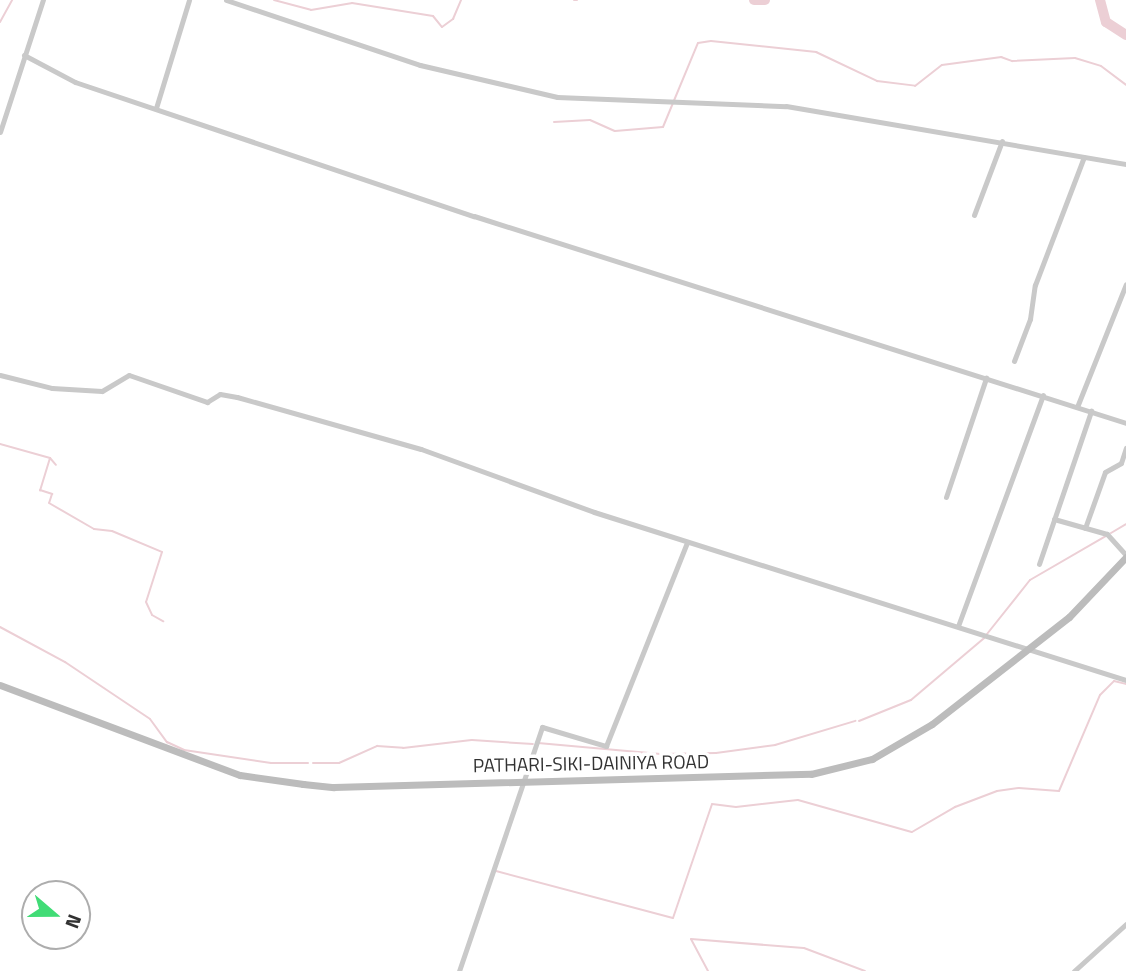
<!DOCTYPE html>
<style>
body{margin:0}
#map{position:relative;width:1126px;height:971px;overflow:hidden;background:#fff;font-family:"Titillium Web",sans-serif}
div>[style]{position:absolute}
.stream>*{height:2px;margin:-1px;padding:0 1px;transform-origin:1px;border-radius:1px;background:#eccfd5}
.river>*{height:10px;margin:-5px;padding:0 5px;transform-origin:5px;border-radius:5px;background:#eccfd5}
.minor>*{height:5px;margin:-2.5px;padding:0 2.5px;transform-origin:2.5px;border-radius:2.5px;background:#c9c9c9}
.secondary>*{height:7px;margin:-3.5px;padding:0 3.5px;transform-origin:3.5px;border-radius:3.5px;background:#bcbcbc}
span{translate:-50% -50%;white-space:nowrap;text-align:center;line-height:1.15;-webkit-text-stroke:7px #fff;paint-order:stroke}
.street-label{font-size:19px;color:#323232}
.north{position:absolute;left:21px;top:880px;width:70px;height:70px;box-sizing:border-box;background:#fff;border:2px solid #adadad;border-radius:50%;rotate:110deg;font-size:19px;font-weight:700;line-height:28px;text-align:center;color:#323232}
.north::after{content:'';display:block;margin:auto;width:24px;height:32px;background:#41dc76;clip-path:polygon(50% 0,100% 100%,50% 72%,0 100%)}
</style>
<div id="map">
<div class="stream">
<i style="left:274px;top:0;width:38px;rotate:15deg"></i>
<i style="left:311px;top:10px;width:42px;rotate:-9.7deg"></i>
<i style="left:352px;top:3px;width:82px;rotate:9.1deg"></i>
<i style="left:433px;top:16px;width:14px;rotate:51deg"></i>
<i style="left:442px;top:27px;width:14px;rotate:-36deg"></i>
<i style="left:453px;top:19px;width:21px;rotate:-67deg"></i>
<i style="left:574px;top:0;width:3px"></i>
<i style="left:753px;top:0;width:4px;rotate:27deg"></i>
<i style="left:0;top:22px;width:25px;rotate:-61deg"></i>
<i style="left:554px;top:122px;width:36px;rotate:-3deg"></i>
<i style="left:590px;top:120px;width:27px;rotate:24deg"></i>
<i style="left:615px;top:131px;width:48px;rotate:-4.8deg"></i>
<i style="left:663px;top:127px;width:91px;rotate:-67.4deg"></i>
<i style="left:698px;top:43px;width:13px;rotate:-9deg"></i>
<i style="left:711px;top:41px;width:106px;rotate:6deg"></i>
<i style="left:816px;top:52px;width:68px;rotate:25.4deg"></i>
<i style="left:877px;top:81px;width:38px;rotate:7deg"></i>
<i style="left:915px;top:86px;width:34px;rotate:-38deg"></i>
<i style="left:942px;top:65px;width:60px;rotate:-7.7deg"></i>
<i style="left:1001px;top:57px;width:12px;rotate:20deg"></i>
<i style="left:1012px;top:61px;width:63px;rotate:-2.7deg"></i>
<i style="left:1075px;top:58px;width:27px;rotate:17deg"></i>
<i style="left:1101px;top:66px;width:31px;rotate:37deg"></i>
<i style="left:0;top:444px;width:52px;rotate:15.6deg"></i>
<i style="left:50px;top:458px;width:9px;rotate:49deg"></i>
<i style="left:50px;top:458px;width:34px;rotate:107deg"></i>
<i style="left:40px;top:490px;width:13px;rotate:18deg"></i>
<i style="left:52px;top:494px;width:9px;rotate:108deg"></i>
<i style="left:49px;top:503px;width:52px;rotate:30deg"></i>
<i style="left:94px;top:529px;width:18px;rotate:6deg"></i>
<i style="left:112px;top:531px;width:54px;rotate:22.8deg"></i>
<i style="left:162px;top:552px;width:52px;rotate:107.7deg"></i>
<i style="left:146px;top:602px;width:14px;rotate:65deg"></i>
<i style="left:152px;top:615px;width:13px;rotate:29deg"></i>
<i style="left:1111px;top:533px;width:17px;rotate:-31deg"></i>
<i style="left:0;top:627px;width:74px;rotate:28.3deg"></i>
<i style="left:65px;top:662px;width:102px;rotate:33.8deg"></i>
<i style="left:150px;top:719px;width:29px;rotate:54deg"></i>
<i style="left:167px;top:742px;width:19px;rotate:25deg"></i>
<i style="left:184px;top:750px;width:88px;rotate:8.5deg"></i>
<i style="left:271px;top:763px;width:37px"></i>
<i style="left:987px;top:634px;width:69px;rotate:-51.5deg"></i>
<i style="left:1030px;top:580px;width:88px;rotate:-30.1deg"></i>
<i style="left:859px;top:721px;width:56px;rotate:-22deg"></i>
<i style="left:911px;top:700px;width:96px;rotate:-40.3deg"></i>
<i style="left:538px;top:743px;width:123px;rotate:5.1deg"></i>
<i style="left:661px;top:754px;width:55px;rotate:-1deg"></i>
<i style="left:716px;top:753px;width:60px;rotate:-7.7deg"></i>
<i style="left:775px;top:745px;width:84px;rotate:-16.7deg"></i>
<i style="left:313px;top:763px;width:26px"></i>
<i style="left:339px;top:763px;width:42px;rotate:-24.1deg"></i>
<i style="left:377px;top:746px;width:26px;rotate:4deg"></i>
<i style="left:403px;top:748px;width:69px;rotate:-6.6deg"></i>
<i style="left:472px;top:740px;width:61px;rotate:3.8deg"></i>
<i style="left:496px;top:871px;width:183px;rotate:14.9deg"></i>
<i style="left:673px;top:918px;width:120px;rotate:-71.1deg"></i>
<i style="left:712px;top:804px;width:24px;rotate:7deg"></i>
<i style="left:736px;top:807px;width:62px;rotate:-6.4deg"></i>
<i style="left:798px;top:800px;width:118px;rotate:15.7deg"></i>
<i style="left:912px;top:832px;width:50px;rotate:-30.2deg"></i>
<i style="left:955px;top:807px;width:45px;rotate:-20.9deg"></i>
<i style="left:997px;top:791px;width:22px;rotate:-8deg"></i>
<i style="left:1019px;top:788px;width:40px;rotate:4.3deg"></i>
<i style="left:1059px;top:791px;width:104px;rotate:-66.9deg"></i>
<i style="left:1100px;top:695px;width:20px;rotate:-45deg"></i>
<i style="left:1114px;top:681px;width:12px;rotate:14deg"></i>
<i style="left:708px;top:971px;width:36px;rotate:-118deg"></i>
<i style="left:691px;top:939px;width:113px;rotate:4.6deg"></i>
<i style="left:804px;top:948px;width:65px;rotate:20.7deg"></i>
</div>
<div class="river">
<i style="left:754px;top:0;width:11px"></i>
<i style="left:1100px;top:0;width:23px;rotate:75deg"></i>
<i style="left:1106px;top:22px;width:24px;rotate:33deg"></i>
</div>
<div class="minor">
<i style="left:226px;top:0;width:205px;rotate:18.5deg"></i>
<i style="left:420px;top:65px;width:141px;rotate:13.1deg"></i>
<i style="left:557px;top:97px;width:229px;rotate:2.3deg"></i>
<i style="left:786px;top:106px;width:345px;rotate:9.7deg"></i>
<i style="left:24px;top:55px;width:58px;rotate:27.9deg"></i>
<i style="left:75px;top:82px;width:421px;rotate:18.6deg"></i>
<i style="left:474px;top:216px;width:684px;rotate:17.61deg"></i>
<i style="left:156px;top:108px;width:113px;rotate:-73deg"></i>
<i style="left:0;top:132px;width:139px;rotate:-72deg"></i>
<i style="left:974px;top:215px;width:79px;rotate:-69.3deg"></i>
<i style="left:1014px;top:361px;width:45px;rotate:-69.1deg"></i>
<i style="left:1030px;top:319px;width:34px;rotate:-82deg"></i>
<i style="left:1035px;top:285px;width:137px;rotate:-69.1deg"></i>
<i style="left:0;top:375px;width:54px;rotate:14deg"></i>
<i style="left:52px;top:388px;width:50px;rotate:3.4deg"></i>
<i style="left:102px;top:391px;width:31px;rotate:-31deg"></i>
<i style="left:129px;top:375px;width:83px;rotate:19.1deg"></i>
<i style="left:207px;top:402px;width:15px;rotate:-32deg"></i>
<i style="left:220px;top:394px;width:17px;rotate:10deg"></i>
<i style="left:237px;top:397px;width:191px;rotate:15.8deg"></i>
<i style="left:421px;top:449px;width:184px;rotate:20deg"></i>
<i style="left:594px;top:512px;width:558px;rotate:17.53deg"></i>
<i style="left:1077px;top:407px;width:132px;rotate:-68.3deg"></i>
<i style="left:946px;top:497px;width:126px;rotate:-71.4deg"></i>
<i style="left:1054px;top:519px;width:55px;rotate:15.8deg"></i>
<i style="left:1107px;top:534px;width:28px;rotate:48deg"></i>
<i style="left:1085px;top:528px;width:59px;rotate:-70.3deg"></i>
<i style="left:1105px;top:472px;width:18px;rotate:-29deg"></i>
<i style="left:1121px;top:463px;width:16px;rotate:-72deg"></i>
<i style="left:1039px;top:564px;width:162px;rotate:-71.2deg"></i>
<i style="left:958px;top:626px;width:246px;rotate:-69.8deg"></i>
<i style="left:459px;top:971px;width:258px;rotate:-71.2deg"></i>
<i style="left:542px;top:727px;width:67px;rotate:16.5deg"></i>
<i style="left:606px;top:746px;width:219px;rotate:-68.3deg"></i>
<i style="left:1074px;top:971px;width:70px;rotate:-42.1deg"></i>
</div>
<div class="secondary">
<i style="left:0;top:685px;width:256px;rotate:20.6deg"></i>
<i style="left:240px;top:775px;width:64px;rotate:8.1deg"></i>
<i style="left:303px;top:784px;width:31px;rotate:6deg"></i>
<i style="left:334px;top:787px;width:477px;rotate:-1.6deg"></i>
<i style="left:811px;top:774px;width:63px;rotate:-13.8deg"></i>
<i style="left:872px;top:759px;width:69px;rotate:-30.3deg"></i>
<i style="left:932px;top:724px;width:174px;rotate:-38deg"></i>
<i style="left:1069px;top:617px;width:83px;rotate:-46.5deg"></i>
</div>
<div class="street-label">
<span style="left:591px;top:763px;rotate:-1deg">PATHARI-SIKI-DAINIYA ROAD</span>
</div>
<div class="north">N</div>
</div>
